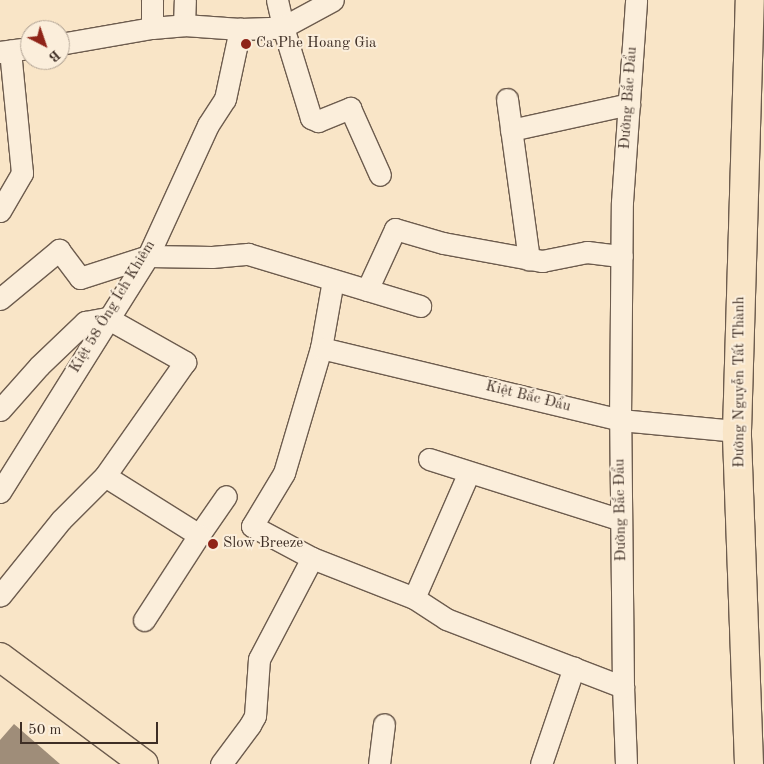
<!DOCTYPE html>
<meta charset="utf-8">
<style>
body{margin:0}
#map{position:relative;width:764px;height:764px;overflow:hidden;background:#f9e5c7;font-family:"Old Standard TT",serif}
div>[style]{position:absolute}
.building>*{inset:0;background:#9f8d79}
.roads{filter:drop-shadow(1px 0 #6d5c4e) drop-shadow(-1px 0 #6d5c4e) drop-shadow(0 1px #6d5c4e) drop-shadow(0 -1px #6d5c4e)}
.minor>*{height:21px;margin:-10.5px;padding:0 10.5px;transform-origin:10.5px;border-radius:10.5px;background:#fbeedb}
.major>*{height:28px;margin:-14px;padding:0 14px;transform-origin:14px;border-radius:14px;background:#f9e5c7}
.dots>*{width:14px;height:14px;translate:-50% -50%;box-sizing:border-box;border:2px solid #fbeedb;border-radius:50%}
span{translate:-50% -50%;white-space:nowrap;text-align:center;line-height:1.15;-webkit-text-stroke:4px #fbeedb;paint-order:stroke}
.poi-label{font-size:15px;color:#3e2e25}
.left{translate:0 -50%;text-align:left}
.street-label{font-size:15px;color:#3e2e25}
.north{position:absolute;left:20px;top:20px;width:50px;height:50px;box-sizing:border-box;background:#fbeedb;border:1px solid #afa192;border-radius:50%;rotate:139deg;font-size:14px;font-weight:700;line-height:20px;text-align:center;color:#3e2e25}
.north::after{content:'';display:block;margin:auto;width:18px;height:22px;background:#8f2418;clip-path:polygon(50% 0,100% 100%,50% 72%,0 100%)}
.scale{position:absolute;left:20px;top:722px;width:138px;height:22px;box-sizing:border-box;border:2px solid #3e2e25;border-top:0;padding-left:6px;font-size:15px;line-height:18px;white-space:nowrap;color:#3e2e25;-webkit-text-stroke:4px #fbeedb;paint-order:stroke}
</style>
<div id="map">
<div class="building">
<i style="clip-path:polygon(14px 724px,60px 764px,0 764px,0 740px)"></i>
</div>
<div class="roads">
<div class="minor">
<i style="left:152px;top:0;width:28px;rotate:90deg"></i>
<i style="left:277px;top:0;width:28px;rotate:77deg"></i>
<i style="left:283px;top:27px;width:95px;rotate:72.9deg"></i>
<i style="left:311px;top:118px;width:8px;rotate:23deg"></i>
<i style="left:318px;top:121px;width:35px;rotate:-22deg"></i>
<i style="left:350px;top:108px;width:73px;rotate:65.9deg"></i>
<i style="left:184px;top:25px;width:25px;rotate:-88deg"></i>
<i style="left:60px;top:44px;width:93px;rotate:-9.9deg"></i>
<i style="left:152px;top:28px;width:32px;rotate:-5deg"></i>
<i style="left:184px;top:25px;width:56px;rotate:4.1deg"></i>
<i style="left:240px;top:29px;width:37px;rotate:-2deg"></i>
<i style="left:277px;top:28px;width:10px;rotate:-17deg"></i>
<i style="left:287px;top:25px;width:52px;rotate:-28.5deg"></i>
<i style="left:0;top:52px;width:30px;rotate:-8deg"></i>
<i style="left:507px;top:99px;width:162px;rotate:82.2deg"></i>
<i style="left:511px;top:130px;width:121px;rotate:-12.4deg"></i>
<i style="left:0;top:211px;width:44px;rotate:-59.9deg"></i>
<i style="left:22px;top:173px;width:123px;rotate:-95.6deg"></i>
<i style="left:333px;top:280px;width:69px;rotate:100deg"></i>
<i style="left:321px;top:348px;width:130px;rotate:106.5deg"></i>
<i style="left:284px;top:473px;width:62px;rotate:121.1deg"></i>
<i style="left:252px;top:526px;width:68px;rotate:28.1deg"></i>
<i style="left:312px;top:558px;width:110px;rotate:21.4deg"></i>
<i style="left:414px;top:598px;width:38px;rotate:33deg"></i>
<i style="left:446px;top:619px;width:190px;rotate:21deg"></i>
<i style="left:367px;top:290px;width:67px;rotate:-65.3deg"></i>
<i style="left:395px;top:229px;width:50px;rotate:16.3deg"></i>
<i style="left:443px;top:243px;width:101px;rotate:10.3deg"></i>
<i style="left:542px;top:261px;width:46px;rotate:-11.3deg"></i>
<i style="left:587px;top:252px;width:35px;rotate:7deg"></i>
<i style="left:0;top:299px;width:77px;rotate:-39.7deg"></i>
<i style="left:59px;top:250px;width:35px;rotate:53deg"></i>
<i style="left:80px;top:278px;width:71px;rotate:-17.9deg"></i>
<i style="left:148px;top:256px;width:64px;rotate:0.9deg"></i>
<i style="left:212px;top:257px;width:36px;rotate:-5deg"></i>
<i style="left:248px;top:254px;width:180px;rotate:16.8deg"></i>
<i style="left:321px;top:348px;width:308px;rotate:13.5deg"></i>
<i style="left:620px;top:420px;width:118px;rotate:5.4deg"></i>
<i style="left:0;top:410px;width:59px;rotate:-48.4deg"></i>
<i style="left:39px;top:366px;width:64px;rotate:-43.7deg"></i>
<i style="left:85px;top:322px;width:22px;rotate:-10deg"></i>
<i style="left:107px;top:318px;width:90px;rotate:29.4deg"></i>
<i style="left:185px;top:362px;width:139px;rotate:125.1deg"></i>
<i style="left:105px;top:476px;width:62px;rotate:135deg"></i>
<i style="left:61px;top:520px;width:97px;rotate:128.8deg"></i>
<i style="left:429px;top:459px;width:201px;rotate:17.6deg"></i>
<i style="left:105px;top:476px;width:111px;rotate:32.1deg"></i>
<i style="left:199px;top:535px;width:47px;rotate:-55.3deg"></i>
<i style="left:0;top:492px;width:279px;rotate:-57.9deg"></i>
<i style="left:148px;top:256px;width:144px;rotate:-65.4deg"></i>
<i style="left:208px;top:125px;width:31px;rotate:-57deg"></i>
<i style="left:225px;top:99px;width:72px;rotate:-77.9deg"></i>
<i style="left:414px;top:598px;width:137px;rotate:-66.4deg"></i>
<i style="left:144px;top:620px;width:101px;rotate:-57.1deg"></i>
<i style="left:221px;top:764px;width:49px;rotate:-53.4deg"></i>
<i style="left:250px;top:725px;width:10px;rotate:-61deg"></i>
<i style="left:255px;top:716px;width:57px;rotate:-86deg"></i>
<i style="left:259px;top:659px;width:114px;rotate:-62.3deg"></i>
<i style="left:379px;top:764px;width:40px;rotate:-82.9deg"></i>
<i style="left:541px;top:764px;width:102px;rotate:-71.2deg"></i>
<i style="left:626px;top:764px;width:77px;rotate:-92.2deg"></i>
<i style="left:623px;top:687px;width:267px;rotate:-90.6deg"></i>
<i style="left:620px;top:420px;width:218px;rotate:-89.5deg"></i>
<i style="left:622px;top:202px;width:202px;rotate:-86deg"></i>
</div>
<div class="major">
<i style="left:0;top:657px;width:179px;rotate:36.6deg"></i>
<i style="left:749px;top:764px;width:333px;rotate:-92.1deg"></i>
<i style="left:737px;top:431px;width:431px;rotate:-88.3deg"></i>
</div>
</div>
<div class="dots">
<i style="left:246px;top:44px;background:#8f2418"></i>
<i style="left:213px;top:544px;background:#8f2418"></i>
</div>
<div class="poi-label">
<span class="left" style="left:256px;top:44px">Ca Phe Hoang Gia</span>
<span class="left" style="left:223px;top:544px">Slow Breeze</span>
</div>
<div class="street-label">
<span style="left:629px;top:98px;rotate:-86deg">Đường Bắc Đẩu</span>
<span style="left:113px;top:307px;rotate:-59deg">Kiệt 58 Ông Ích Khiêm</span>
<span style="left:740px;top:382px;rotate:-90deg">Đường Nguyễn Tất Thành</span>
<span style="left:528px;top:397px;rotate:14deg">Kiệt Bắc Đẩu</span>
<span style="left:621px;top:510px;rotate:-91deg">Đường Bắc Đẩu</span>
</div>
<div class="north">B</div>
<div class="scale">50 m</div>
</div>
